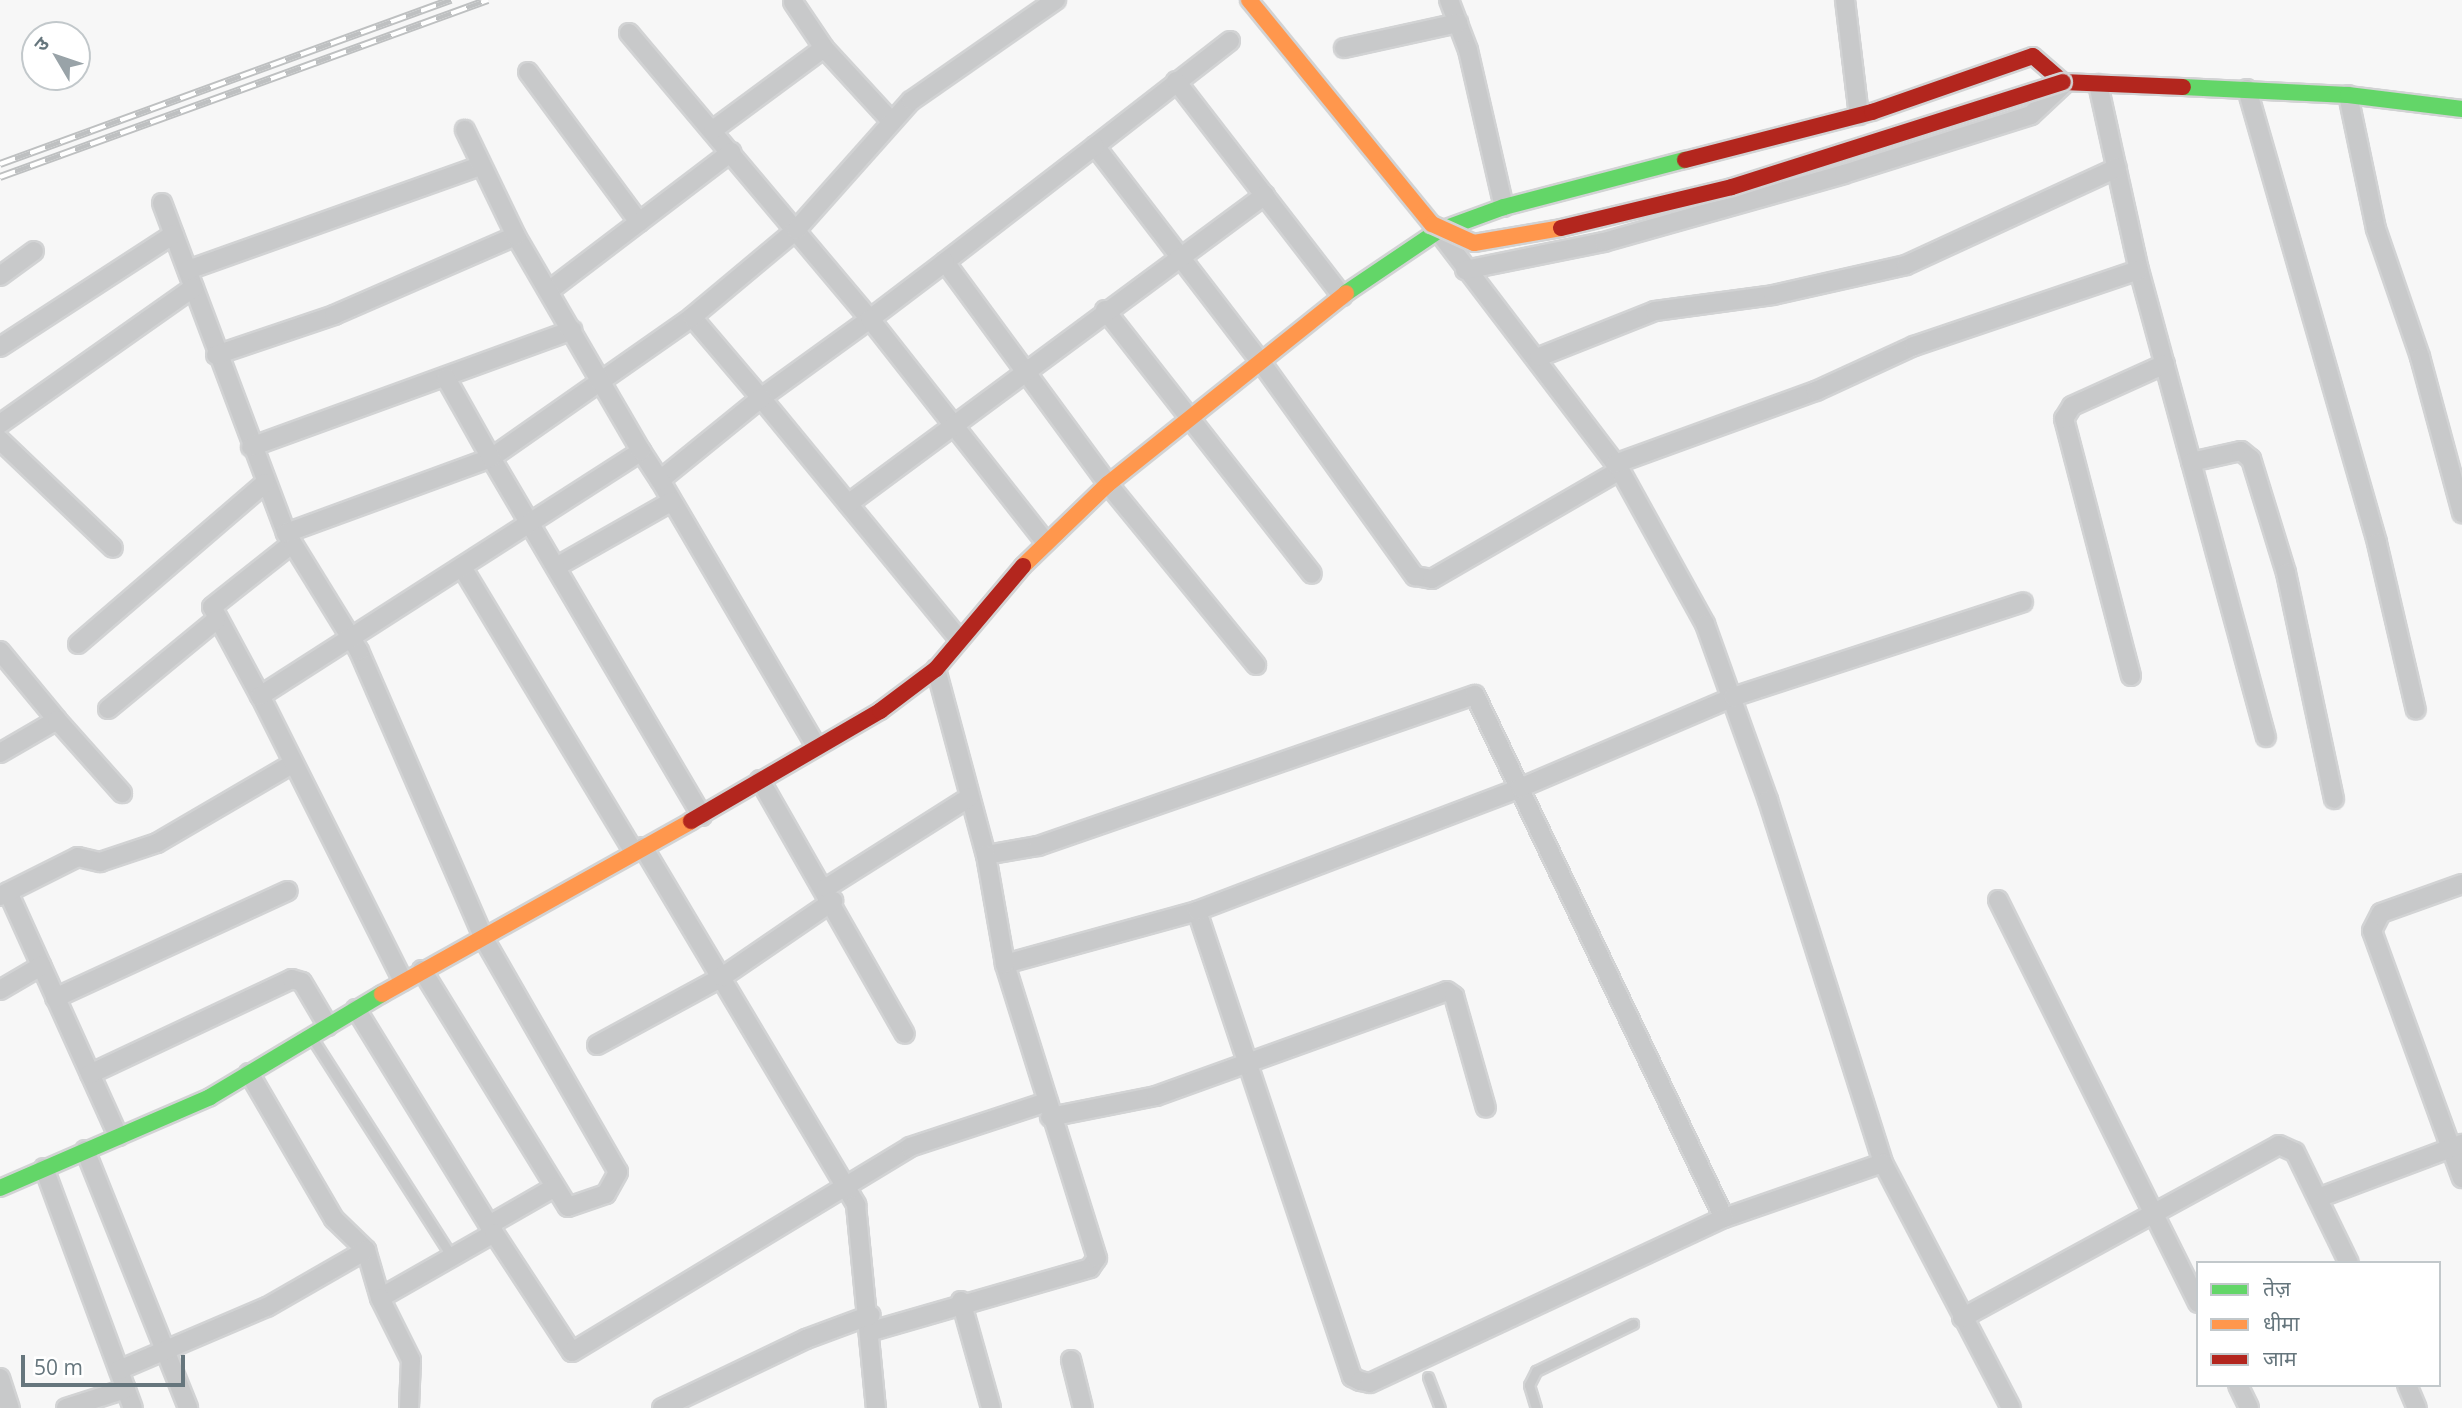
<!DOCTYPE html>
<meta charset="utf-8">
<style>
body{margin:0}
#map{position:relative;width:2462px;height:1408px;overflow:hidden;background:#f7f7f7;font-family:"Open Sans","Noto Sans Devanagari",sans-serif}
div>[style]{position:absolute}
.roads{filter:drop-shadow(2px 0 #d2d3d4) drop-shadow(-2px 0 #d2d3d4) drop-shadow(0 2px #d2d3d4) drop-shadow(0 -2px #d2d3d4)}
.lane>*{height:9px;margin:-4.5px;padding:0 4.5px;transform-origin:4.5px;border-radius:4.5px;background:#c8c9ca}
.street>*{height:18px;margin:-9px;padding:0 9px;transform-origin:9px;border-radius:9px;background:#c8c9ca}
.fast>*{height:16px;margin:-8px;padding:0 8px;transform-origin:8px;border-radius:8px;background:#63d668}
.slow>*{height:16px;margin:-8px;padding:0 8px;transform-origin:8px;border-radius:8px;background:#ff974d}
.jam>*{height:16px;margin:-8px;padding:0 8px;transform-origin:8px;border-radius:8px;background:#b3261e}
.rail>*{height:8px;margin-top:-4px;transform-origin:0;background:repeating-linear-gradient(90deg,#fff 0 16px,#bec0c1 0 32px);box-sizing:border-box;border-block:2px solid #bec0c1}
.bridges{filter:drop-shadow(2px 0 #d2d3d4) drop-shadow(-2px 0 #d2d3d4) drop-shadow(0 2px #d2d3d4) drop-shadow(0 -2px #d2d3d4)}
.slow-bridge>*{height:16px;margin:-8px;padding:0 8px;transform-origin:8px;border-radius:8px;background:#ff974d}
.jam-bridge>*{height:16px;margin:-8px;padding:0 8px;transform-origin:8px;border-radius:8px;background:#b3261e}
span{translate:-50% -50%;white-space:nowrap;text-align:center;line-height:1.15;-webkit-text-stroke:7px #fff;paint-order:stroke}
.legend{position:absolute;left:2196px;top:1261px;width:245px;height:126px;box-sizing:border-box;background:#fff;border:2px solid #c2c8cb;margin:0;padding:9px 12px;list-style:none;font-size:21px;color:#66767d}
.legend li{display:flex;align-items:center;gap:14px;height:35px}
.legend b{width:35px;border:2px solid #c2c8cb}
.north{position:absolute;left:21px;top:21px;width:70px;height:70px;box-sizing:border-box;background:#fff;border:2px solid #c2c8cb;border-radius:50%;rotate:309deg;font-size:19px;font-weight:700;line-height:28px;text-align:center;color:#66767d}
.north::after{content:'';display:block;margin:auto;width:24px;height:32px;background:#99a3a8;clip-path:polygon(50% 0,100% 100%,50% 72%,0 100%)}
.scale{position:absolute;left:21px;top:1355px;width:164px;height:32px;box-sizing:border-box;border:4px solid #66767d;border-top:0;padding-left:9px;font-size:21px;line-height:24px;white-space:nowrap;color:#66767d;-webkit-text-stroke:5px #fff;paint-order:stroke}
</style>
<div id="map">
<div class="roads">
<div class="lane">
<i style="left:312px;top:1038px;width:260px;rotate:57.4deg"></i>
<i style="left:1428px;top:1377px;width:33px;rotate:69deg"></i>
<i style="left:1536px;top:1408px;width:24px;rotate:-107deg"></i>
<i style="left:1529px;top:1385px;width:16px;rotate:-63deg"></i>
<i style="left:1536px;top:1371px;width:108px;rotate:-25.9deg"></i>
</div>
<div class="street">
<i style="left:1449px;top:0;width:53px;rotate:69.2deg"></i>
<i style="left:1468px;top:50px;width:161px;rotate:77.1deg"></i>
<i style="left:1845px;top:0;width:116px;rotate:83.1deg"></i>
<i style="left:793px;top:2px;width:55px;rotate:56deg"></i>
<i style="left:824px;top:48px;width:100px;rotate:47.4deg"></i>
<i style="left:629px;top:33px;width:374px;rotate:49.9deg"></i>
<i style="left:870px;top:319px;width:135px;rotate:144.1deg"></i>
<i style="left:761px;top:398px;width:312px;rotate:50.6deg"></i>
<i style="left:1230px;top:41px;width:171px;rotate:142.1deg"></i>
<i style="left:1095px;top:146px;width:272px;rotate:52.5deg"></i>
<i style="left:1261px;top:362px;width:264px;rotate:54.3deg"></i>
<i style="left:1415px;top:576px;width:17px;rotate:10deg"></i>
<i style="left:1432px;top:579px;width:217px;rotate:-30.1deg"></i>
<i style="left:1344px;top:48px;width:117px;rotate:-12.4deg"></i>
<i style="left:528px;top:72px;width:187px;rotate:53.5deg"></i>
<i style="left:1176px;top:81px;width:272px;rotate:52.3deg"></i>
<i style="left:2098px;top:84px;width:190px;rotate:77.6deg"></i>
<i style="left:2139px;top:270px;width:484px;rotate:74.8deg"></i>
<i style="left:2247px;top:89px;width:472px;rotate:74deg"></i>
<i style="left:2377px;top:543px;width:171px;rotate:76.9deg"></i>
<i style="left:2348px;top:95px;width:137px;rotate:78.2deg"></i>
<i style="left:2376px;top:229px;width:135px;rotate:71deg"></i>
<i style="left:2420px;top:357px;width:162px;rotate:74.9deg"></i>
<i style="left:713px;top:130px;width:138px;rotate:-36.5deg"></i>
<i style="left:1095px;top:146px;width:190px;rotate:142.3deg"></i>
<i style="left:945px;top:262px;width:275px;rotate:53.7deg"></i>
<i style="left:1108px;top:484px;width:234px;rotate:50.7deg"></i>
<i style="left:162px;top:203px;width:353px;rotate:69.4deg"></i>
<i style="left:1438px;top:231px;width:300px;rotate:52.7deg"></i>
<i style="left:1620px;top:470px;width:176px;rotate:61.1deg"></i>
<i style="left:1705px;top:624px;width:187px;rotate:70.3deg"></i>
<i style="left:1768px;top:800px;width:381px;rotate:72.4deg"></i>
<i style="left:1883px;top:1163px;width:276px;rotate:62.4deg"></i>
<i style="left:945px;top:262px;width:94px;rotate:142.8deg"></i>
<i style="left:870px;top:319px;width:283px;rotate:51.8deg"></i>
<i style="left:188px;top:270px;width:310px;rotate:-19.6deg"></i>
<i style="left:1465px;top:270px;width:142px;rotate:-11.4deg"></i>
<i style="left:1604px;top:242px;width:249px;rotate:-15.8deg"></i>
<i style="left:1844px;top:174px;width:196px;rotate:-17.5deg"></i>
<i style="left:2031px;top:115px;width:45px;rotate:-43.2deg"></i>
<i style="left:0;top:276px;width:42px;rotate:-36.3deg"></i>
<i style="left:550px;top:290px;width:228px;rotate:-37.3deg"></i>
<i style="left:1105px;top:310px;width:335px;rotate:51.9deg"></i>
<i style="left:692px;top:317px;width:106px;rotate:49.6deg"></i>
<i style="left:761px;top:398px;width:130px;rotate:140.9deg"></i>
<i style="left:660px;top:480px;width:308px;rotate:59.6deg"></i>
<i style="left:0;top:347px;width:207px;rotate:-33deg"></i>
<i style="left:216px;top:355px;width:125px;rotate:-18.7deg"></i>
<i style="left:334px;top:315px;width:198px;rotate:-23.5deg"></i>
<i style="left:1539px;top:357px;width:125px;rotate:-21.6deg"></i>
<i style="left:1655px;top:311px;width:119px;rotate:-7.7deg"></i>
<i style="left:1773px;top:295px;width:136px;rotate:-12.7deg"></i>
<i style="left:1906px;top:265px;width:232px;rotate:-24.7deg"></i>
<i style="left:0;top:424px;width:237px;rotate:-35.2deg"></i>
<i style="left:0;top:440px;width:156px;rotate:43.7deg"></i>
<i style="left:251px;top:447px;width:342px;rotate:-20deg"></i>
<i style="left:641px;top:451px;width:35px;rotate:57deg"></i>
<i style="left:2191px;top:462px;width:51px;rotate:-12.4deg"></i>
<i style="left:2241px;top:451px;width:13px;rotate:39deg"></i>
<i style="left:2251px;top:459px;width:119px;rotate:72.9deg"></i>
<i style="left:2286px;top:573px;width:231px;rotate:78deg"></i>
<i style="left:1615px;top:464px;width:214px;rotate:-20deg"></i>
<i style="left:1816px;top:391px;width:108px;rotate:-24.7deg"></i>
<i style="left:1914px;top:346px;width:237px;rotate:-18.7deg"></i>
<i style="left:848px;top:504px;width:519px;rotate:-36.54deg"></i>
<i style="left:462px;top:567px;width:333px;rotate:58.9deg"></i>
<i style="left:556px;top:567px;width:133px;rotate:-29.6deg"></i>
<i style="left:78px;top:644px;width:247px;rotate:-40.7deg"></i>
<i style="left:0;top:651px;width:89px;rotate:50.4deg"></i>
<i style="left:936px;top:669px;width:193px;rotate:75deg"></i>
<i style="left:986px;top:855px;width:53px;rotate:-9.8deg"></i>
<i style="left:1038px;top:846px;width:462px;rotate:-19.1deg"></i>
<i style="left:1475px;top:695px;width:579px;rotate:64.54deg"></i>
<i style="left:1724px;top:1218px;width:168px;rotate:-19.1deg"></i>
<i style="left:2131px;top:676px;width:266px;rotate:-104.6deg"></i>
<i style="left:2064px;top:419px;width:15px;rotate:-58deg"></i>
<i style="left:2072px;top:406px;width:102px;rotate:-24.3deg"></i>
<i style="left:260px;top:696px;width:101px;rotate:-118.3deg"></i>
<i style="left:212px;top:607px;width:98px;rotate:-38.4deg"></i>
<i style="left:108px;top:709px;width:140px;rotate:-39.5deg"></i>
<i style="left:0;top:753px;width:66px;rotate:-30.1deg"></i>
<i style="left:57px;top:720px;width:98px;rotate:48.3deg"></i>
<i style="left:760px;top:780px;width:292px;rotate:60.3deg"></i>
<i style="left:702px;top:816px;width:416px;rotate:-120.5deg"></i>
<i style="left:491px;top:458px;width:246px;rotate:-35deg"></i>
<i style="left:692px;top:317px;width:136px;rotate:-39.9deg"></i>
<i style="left:796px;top:230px;width:173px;rotate:-48.3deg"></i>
<i style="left:911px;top:101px;width:177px;rotate:-34.9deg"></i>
<i style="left:643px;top:847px;width:417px;rotate:59.2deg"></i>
<i style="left:856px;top:1205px;width:204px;rotate:84.4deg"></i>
<i style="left:2462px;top:884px;width:86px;rotate:160.3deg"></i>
<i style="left:2381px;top:913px;width:20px;rotate:117deg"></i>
<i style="left:2372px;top:931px;width:263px;rotate:70deg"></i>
<i style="left:826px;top:888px;width:170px;rotate:-32.3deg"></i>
<i style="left:8px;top:892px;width:268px;rotate:65.7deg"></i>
<i style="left:0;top:896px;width:87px;rotate:-26.6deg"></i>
<i style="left:78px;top:857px;width:23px;rotate:13deg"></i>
<i style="left:100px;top:862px;width:60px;rotate:-18.4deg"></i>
<i style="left:157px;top:843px;width:156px;rotate:-30.3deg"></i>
<i style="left:1998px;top:900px;width:450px;rotate:63.6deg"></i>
<i style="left:1197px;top:911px;width:491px;rotate:71.6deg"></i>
<i style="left:1352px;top:1377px;width:9px;rotate:27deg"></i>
<i style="left:1360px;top:1381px;width:10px;rotate:11deg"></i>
<i style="left:1370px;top:1383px;width:391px;rotate:-25deg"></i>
<i style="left:1005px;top:964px;width:199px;rotate:-15.4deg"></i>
<i style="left:1197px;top:911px;width:346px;rotate:-20.8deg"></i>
<i style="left:1520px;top:788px;width:232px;rotate:-23.1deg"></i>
<i style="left:1733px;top:697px;width:305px;rotate:-18.1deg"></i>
<i style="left:422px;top:970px;width:278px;rotate:58.4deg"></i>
<i style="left:568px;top:1207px;width:40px;rotate:-18.9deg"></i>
<i style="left:606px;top:1194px;width:25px;rotate:-61deg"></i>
<i style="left:618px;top:1172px;width:267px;rotate:-119.9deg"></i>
<i style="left:485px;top:941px;width:316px;rotate:-113.5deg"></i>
<i style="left:359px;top:651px;width:139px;rotate:-121.7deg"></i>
<i style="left:286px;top:533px;width:218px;rotate:-20.1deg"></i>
<i style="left:491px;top:458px;width:92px;rotate:-119.4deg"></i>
<i style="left:403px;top:981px;width:319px;rotate:-116.6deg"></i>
<i style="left:260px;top:696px;width:453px;rotate:-32.7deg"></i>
<i style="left:641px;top:451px;width:249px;rotate:-120.2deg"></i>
<i style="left:516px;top:236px;width:118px;rotate:-115.7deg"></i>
<i style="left:0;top:990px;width:48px;rotate:-30.3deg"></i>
<i style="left:55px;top:998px;width:256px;rotate:-24.7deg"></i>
<i style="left:356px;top:1009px;width:263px;rotate:58.4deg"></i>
<i style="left:494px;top:1233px;width:131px;rotate:150.3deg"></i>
<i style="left:597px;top:1045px;width:142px;rotate:-28.5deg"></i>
<i style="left:722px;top:977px;width:135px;rotate:-34.4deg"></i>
<i style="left:249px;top:1073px;width:169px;rotate:59.8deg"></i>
<i style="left:334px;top:1219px;width:45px;rotate:44.1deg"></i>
<i style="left:366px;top:1250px;width:50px;rotate:73.7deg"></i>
<i style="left:380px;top:1298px;width:69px;rotate:63.4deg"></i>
<i style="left:411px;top:1360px;width:48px;rotate:92.4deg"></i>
<i style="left:90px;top:1074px;width:223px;rotate:-25.2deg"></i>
<i style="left:292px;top:979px;width:10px;rotate:17deg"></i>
<i style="left:302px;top:982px;width:51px;rotate:59.4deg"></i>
<i style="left:1050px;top:1117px;width:108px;rotate:-11.2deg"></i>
<i style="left:1156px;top:1096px;width:309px;rotate:-19.8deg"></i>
<i style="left:1447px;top:991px;width:9px;rotate:36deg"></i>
<i style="left:1454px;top:996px;width:116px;rotate:74.1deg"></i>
<i style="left:85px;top:1150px;width:278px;rotate:68.2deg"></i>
<i style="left:44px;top:1168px;width:256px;rotate:69.7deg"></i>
<i style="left:2318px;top:1198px;width:154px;rotate:-20.6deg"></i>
<i style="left:489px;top:1225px;width:76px;rotate:-29.9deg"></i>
<i style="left:494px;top:1233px;width:142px;rotate:56.8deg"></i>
<i style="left:572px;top:1352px;width:395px;rotate:-31.2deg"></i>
<i style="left:910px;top:1147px;width:141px;rotate:-18.2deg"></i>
<i style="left:961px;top:1301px;width:111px;rotate:74.3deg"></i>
<i style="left:1962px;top:1318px;width:361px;rotate:-28.6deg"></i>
<i style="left:2279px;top:1145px;width:17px;rotate:24deg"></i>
<i style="left:2295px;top:1152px;width:123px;rotate:64.1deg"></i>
<i style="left:872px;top:1331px;width:227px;rotate:-16.1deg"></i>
<i style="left:1090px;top:1268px;width:12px;rotate:-55deg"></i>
<i style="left:1097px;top:1258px;width:308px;rotate:-107.4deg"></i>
<i style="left:1005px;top:964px;width:111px;rotate:-99.9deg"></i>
<i style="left:1071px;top:1360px;width:49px;rotate:76deg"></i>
<i style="left:119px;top:1370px;width:161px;rotate:-23.1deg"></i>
<i style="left:267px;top:1307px;width:114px;rotate:-29.9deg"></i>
<i style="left:0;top:1378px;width:32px;rotate:72deg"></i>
<i style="left:2238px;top:1385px;width:25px;rotate:64deg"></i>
<i style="left:2407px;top:1385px;width:25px;rotate:67deg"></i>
<i style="left:66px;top:1408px;width:63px;rotate:-17.6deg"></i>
<i style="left:662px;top:1408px;width:160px;rotate:-25.6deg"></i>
<i style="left:806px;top:1339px;width:69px;rotate:-20.3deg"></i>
</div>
<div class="fast">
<i style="left:2183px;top:87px;width:165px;rotate:2.8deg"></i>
<i style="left:2348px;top:95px;width:115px;rotate:7deg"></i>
<i style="left:1346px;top:293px;width:111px;rotate:-34deg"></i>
<i style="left:1438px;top:231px;width:70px;rotate:-20deg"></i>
<i style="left:1504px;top:207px;width:187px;rotate:-14.6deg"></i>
<i style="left:0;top:1188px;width:229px;rotate:-23.4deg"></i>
<i style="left:210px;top:1097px;width:200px;rotate:-30.9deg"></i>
</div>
<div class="slow">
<i style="left:1023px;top:566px;width:118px;rotate:-44deg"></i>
<i style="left:1108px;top:484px;width:305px;rotate:-38.7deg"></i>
<i style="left:382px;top:994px;width:354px;rotate:-29.2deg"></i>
</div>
<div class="jam">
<i style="left:1685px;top:160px;width:193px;rotate:-14.4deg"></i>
<i style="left:1872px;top:112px;width:170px;rotate:-19.2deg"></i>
<i style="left:2033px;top:56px;width:40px;rotate:41deg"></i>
<i style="left:2063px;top:82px;width:120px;rotate:2.4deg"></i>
<i style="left:691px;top:821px;width:219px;rotate:-30.2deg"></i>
<i style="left:880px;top:711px;width:70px;rotate:-36.9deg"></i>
<i style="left:936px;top:669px;width:135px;rotate:-49.8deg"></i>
</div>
</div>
<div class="rail">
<i style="left:0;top:164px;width:480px;rotate:-20deg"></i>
<i style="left:0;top:177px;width:519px;rotate:-19.94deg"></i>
</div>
<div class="bridges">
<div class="slow-bridge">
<i style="left:1249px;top:0;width:289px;rotate:50.8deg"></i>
<i style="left:1432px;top:224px;width:46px;rotate:24.3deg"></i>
<i style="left:1474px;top:243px;width:88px;rotate:-9.8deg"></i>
</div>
<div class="jam-bridge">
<i style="left:1561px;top:228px;width:176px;rotate:-13.5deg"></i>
<i style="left:1732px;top:187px;width:347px;rotate:-17.6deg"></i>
</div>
</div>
<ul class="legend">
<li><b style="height:9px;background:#63d668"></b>तेज़</li>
<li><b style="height:9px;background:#ff974d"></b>धीमा</li>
<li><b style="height:9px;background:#b3261e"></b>जाम</li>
</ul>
<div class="north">उ</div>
<div class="scale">50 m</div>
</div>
